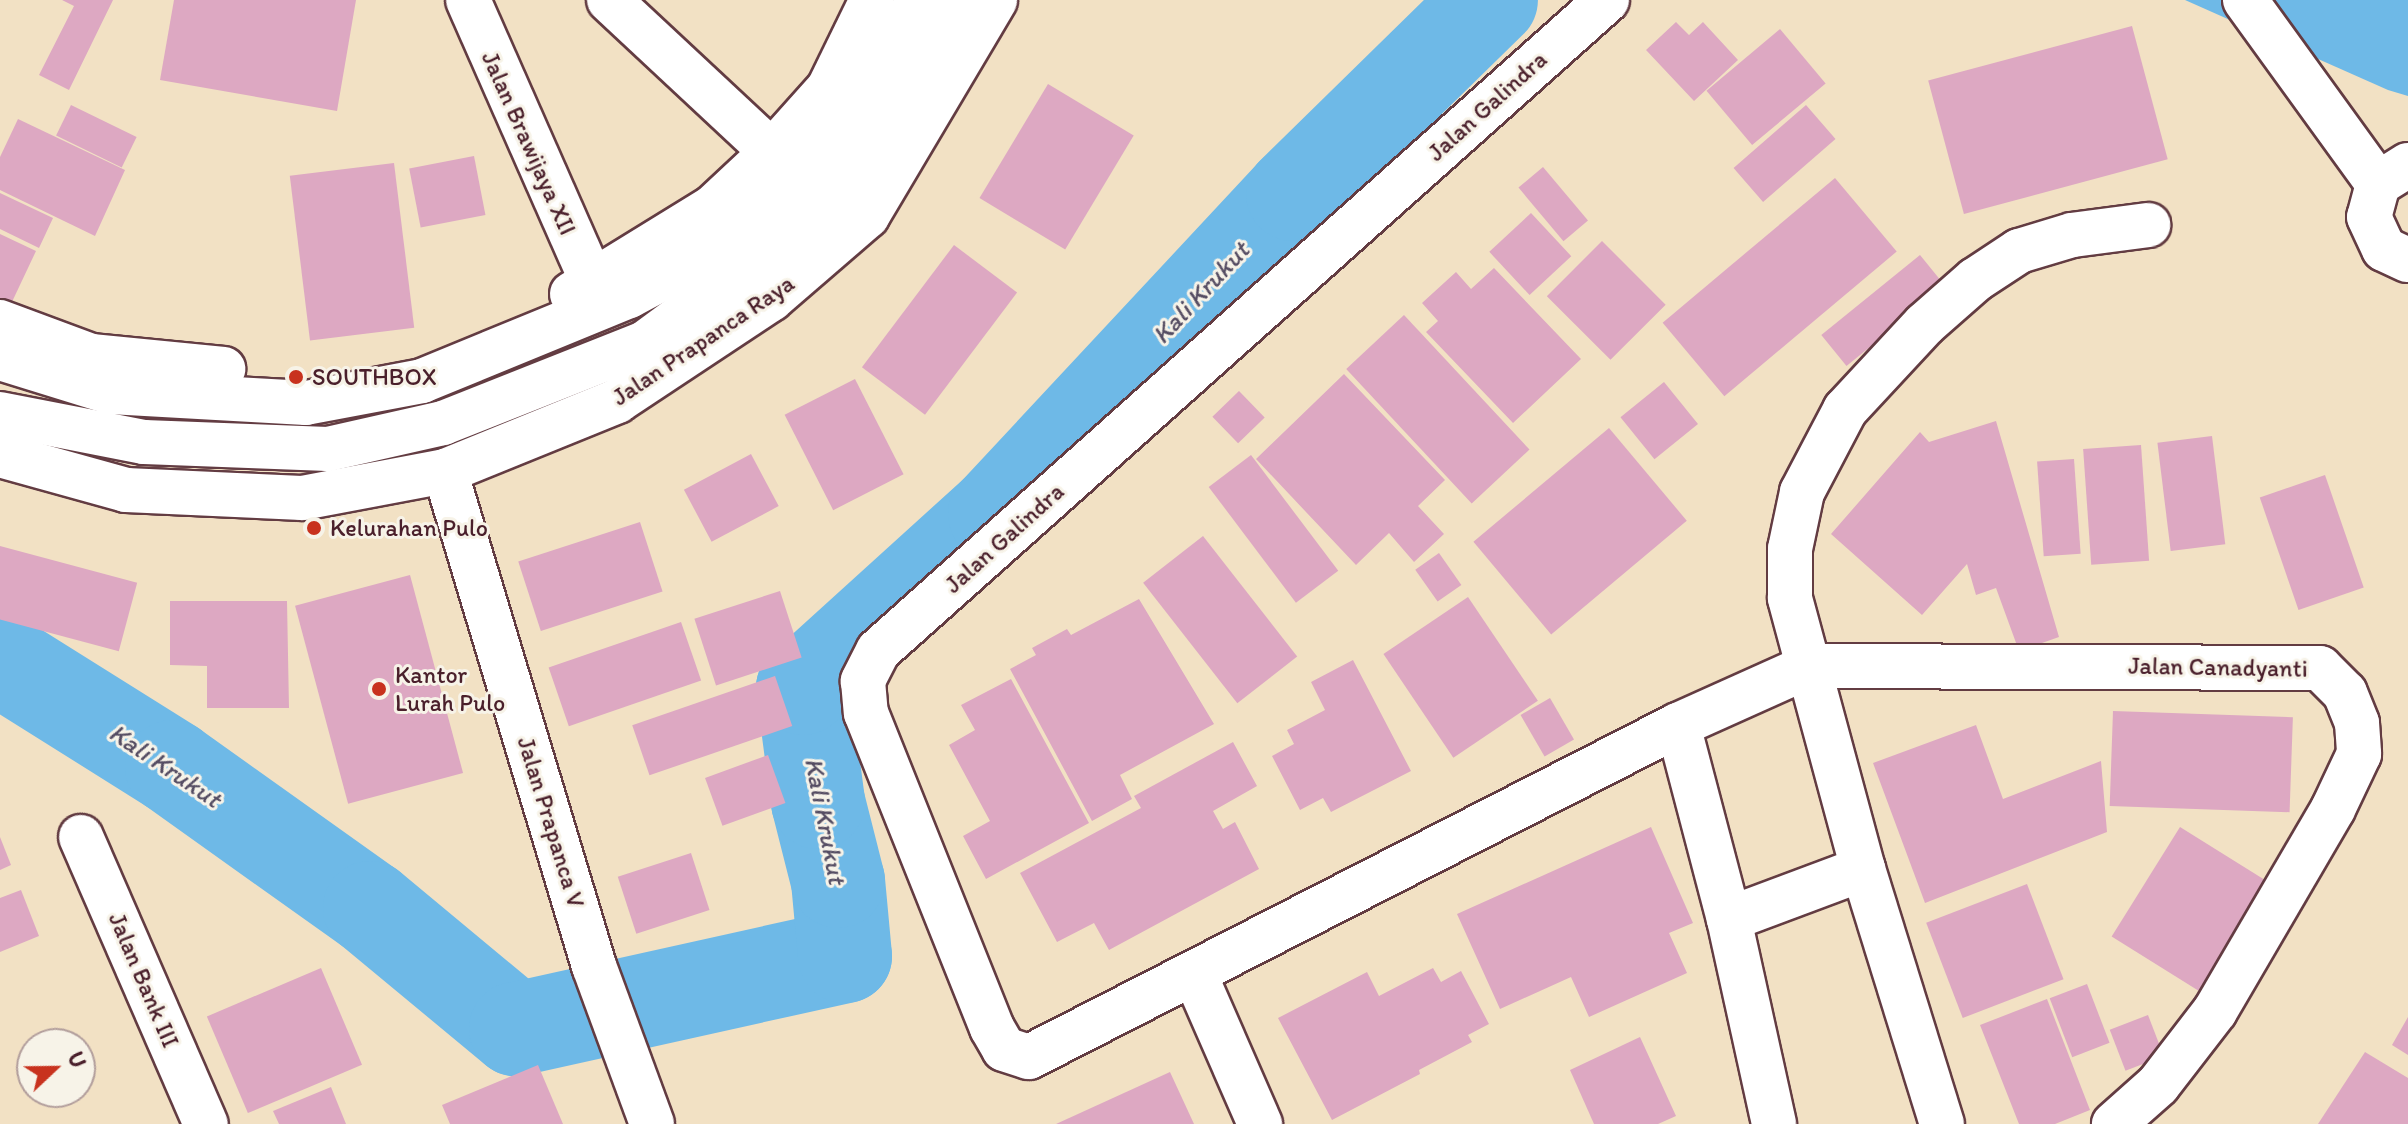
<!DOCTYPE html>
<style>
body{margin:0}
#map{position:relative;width:2408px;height:1124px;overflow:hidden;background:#f2e1c4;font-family:Itim,sans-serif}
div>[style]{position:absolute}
.water>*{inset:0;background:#6eb9e7}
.river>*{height:94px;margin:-47px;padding:0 47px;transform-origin:47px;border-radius:47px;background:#6eb9e7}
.building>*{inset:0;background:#dda8c2;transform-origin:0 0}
.roads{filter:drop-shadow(2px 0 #633c42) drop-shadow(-2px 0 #633c42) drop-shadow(0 2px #633c42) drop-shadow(0 -2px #633c42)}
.minor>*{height:44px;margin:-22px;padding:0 22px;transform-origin:22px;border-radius:22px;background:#fff}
.major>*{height:44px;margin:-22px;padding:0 22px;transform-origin:22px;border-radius:22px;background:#fff}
.dots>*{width:22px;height:22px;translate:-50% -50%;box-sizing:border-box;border:4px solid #f7f3e8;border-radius:50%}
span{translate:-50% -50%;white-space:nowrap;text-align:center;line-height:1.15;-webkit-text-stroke:6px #f7f3e8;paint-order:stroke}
.street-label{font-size:24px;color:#4a1f2b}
.poi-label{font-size:24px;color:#4a1f2b}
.left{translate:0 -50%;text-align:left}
.water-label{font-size:26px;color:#554d63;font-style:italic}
.north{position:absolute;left:16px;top:1028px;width:80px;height:80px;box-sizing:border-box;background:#f7f3e8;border:2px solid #b29e9c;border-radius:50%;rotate:68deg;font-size:22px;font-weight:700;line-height:32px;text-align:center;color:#4a1f2b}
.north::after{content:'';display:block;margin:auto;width:28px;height:36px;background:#c8321e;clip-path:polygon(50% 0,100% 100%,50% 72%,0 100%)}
</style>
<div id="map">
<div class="water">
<i style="clip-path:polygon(2185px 0,2408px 0,2408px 96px,2388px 90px)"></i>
</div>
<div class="river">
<i style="left:0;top:659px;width:203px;rotate:32.1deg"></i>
<i style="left:172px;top:767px;width:243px;rotate:35.5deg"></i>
<i style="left:370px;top:908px;width:190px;rotate:39.7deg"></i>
<i style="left:516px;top:1029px;width:337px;rotate:-12.5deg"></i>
<i style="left:845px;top:956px;width:75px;rotate:-95.3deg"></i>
<i style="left:838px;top:881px;width:81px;rotate:-104.2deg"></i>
<i style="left:818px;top:802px;width:115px;rotate:-97.5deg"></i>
<i style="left:803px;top:688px;width:259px;rotate:-42.2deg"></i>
<i style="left:995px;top:514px;width:437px;rotate:-47deg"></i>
<i style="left:1293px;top:194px;width:277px;rotate:-44.4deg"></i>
</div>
<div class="building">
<i style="clip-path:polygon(62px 0,113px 0,69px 90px,39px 75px,74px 6px)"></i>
<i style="clip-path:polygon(174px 0,356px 0,337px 111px,160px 80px)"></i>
<i style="clip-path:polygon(1676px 22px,1689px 35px,1703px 22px,1738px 60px,1694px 101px,1646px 50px)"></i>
<i style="left:2132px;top:26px;width:138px;height:211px;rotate:75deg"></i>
<i style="left:1780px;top:29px;width:71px;height:96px;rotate:50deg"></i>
<i style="left:1048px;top:84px;width:100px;height:133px;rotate:31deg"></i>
<i style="left:71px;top:105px;width:73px;height:34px;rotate:26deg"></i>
<i style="left:1806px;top:105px;width:45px;height:96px;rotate:49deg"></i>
<i style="clip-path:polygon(18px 119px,125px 170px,95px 236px,0 190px,0 157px)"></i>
<i style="left:474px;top:156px;width:60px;height:66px;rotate:79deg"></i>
<i style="left:394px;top:163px;width:166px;height:105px;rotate:83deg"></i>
<i style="left:1543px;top:167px;width:70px;height:32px;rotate:50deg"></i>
<i style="left:1835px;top:178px;width:96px;height:225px;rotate:50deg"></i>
<i style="clip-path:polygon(0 193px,53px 218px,39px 248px,0 229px)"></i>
<i style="left:1531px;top:213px;width:59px;height:57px;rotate:47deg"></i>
<i style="clip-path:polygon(0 234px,36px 251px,11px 304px,0 299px)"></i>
<i style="left:1602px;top:241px;width:90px;height:78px;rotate:45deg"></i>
<i style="left:954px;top:245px;width:79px;height:153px;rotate:37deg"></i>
<i style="left:1920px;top:255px;width:40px;height:127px;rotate:51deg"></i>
<i style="clip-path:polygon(1494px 268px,1581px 359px,1513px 423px,1426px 332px,1438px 321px,1422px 303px,1456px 272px,1471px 289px)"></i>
<i style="left:1404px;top:315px;width:184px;height:79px;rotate:47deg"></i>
<i style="clip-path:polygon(1344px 374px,1445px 480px,1418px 506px,1444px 534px,1414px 562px,1389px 533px,1356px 565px,1256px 459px)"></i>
<i style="left:855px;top:379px;width:107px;height:79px;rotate:63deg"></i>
<i style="left:1664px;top:382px;width:54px;height:56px;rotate:51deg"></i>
<i style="left:1239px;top:391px;width:37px;height:37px;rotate:46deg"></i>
<i style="clip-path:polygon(1996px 421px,2059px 637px,2019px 651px,1996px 588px,1976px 595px,1967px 564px,1922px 615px,1831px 534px,1920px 432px,1929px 442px)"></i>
<i style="left:1609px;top:428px;width:121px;height:177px;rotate:50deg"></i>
<i style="left:2212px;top:436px;width:109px;height:55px;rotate:83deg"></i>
<i style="left:2141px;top:445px;width:116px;height:58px;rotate:86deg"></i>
<i style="left:751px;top:454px;width:59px;height:76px;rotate:62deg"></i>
<i style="left:1251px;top:455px;width:145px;height:53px;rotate:53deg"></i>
<i style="left:2074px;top:459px;width:95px;height:37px;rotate:86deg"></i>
<i style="left:2325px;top:475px;width:119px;height:69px;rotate:71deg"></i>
<i style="left:640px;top:522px;width:73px;height:128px;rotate:72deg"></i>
<i style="left:1203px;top:536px;width:153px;height:76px;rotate:52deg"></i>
<i style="left:0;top:546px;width:142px;height:71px;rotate:15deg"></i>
<i style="left:1439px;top:553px;width:39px;height:29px;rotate:55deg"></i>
<i style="left:410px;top:575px;width:205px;height:119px;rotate:75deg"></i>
<i style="left:780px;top:591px;width:70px;height:90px;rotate:72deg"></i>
<i style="left:1468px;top:597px;width:125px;height:102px;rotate:56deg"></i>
<i style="clip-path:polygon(1139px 599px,1214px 724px,1120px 775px,1132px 799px,1092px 821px,1010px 669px,1036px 655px,1032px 648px,1067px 629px,1071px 635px)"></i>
<i style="clip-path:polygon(170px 601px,287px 601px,289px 708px,207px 708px,207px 666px,170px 665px)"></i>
<i style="left:681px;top:622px;width:62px;height:140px;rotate:71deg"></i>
<i style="clip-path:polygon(1353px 660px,1411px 771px,1331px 812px,1323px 798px,1300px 810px,1272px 756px,1294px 744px,1287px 730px,1325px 710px,1311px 682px)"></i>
<i style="left:775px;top:676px;width:53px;height:151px;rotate:71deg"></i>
<i style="clip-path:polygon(1011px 679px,1089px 823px,986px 879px,963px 836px,990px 821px,949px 745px,975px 730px,961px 705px)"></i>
<i style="left:1550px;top:698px;width:48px;height:34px;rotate:60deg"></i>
<i style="left:2113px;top:711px;width:180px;height:95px;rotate:2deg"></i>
<i style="clip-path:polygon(1976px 725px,2003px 799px,2101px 761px,2107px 832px,1925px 903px,1873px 763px)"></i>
<i style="clip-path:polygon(1233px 742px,1257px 786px,1213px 811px,1223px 829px,1235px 822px,1259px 869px,1109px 950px,1094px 923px,1057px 942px,1020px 873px,1141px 808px,1134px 796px)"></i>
<i style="left:768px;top:755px;width:51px;height:67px;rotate:70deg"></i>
<i style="clip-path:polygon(1651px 827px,1693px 923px,1669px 933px,1687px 973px,1589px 1017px,1571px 977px,1500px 1009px,1457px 914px)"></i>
<i style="left:2180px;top:827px;width:103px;height:129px;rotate:32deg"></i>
<i style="clip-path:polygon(0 837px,11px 865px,0 870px)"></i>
<i style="left:691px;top:853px;width:60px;height:77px;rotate:72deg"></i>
<i style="left:2027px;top:884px;width:102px;height:108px;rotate:69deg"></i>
<i style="clip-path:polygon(21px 890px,39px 936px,0 952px,0 898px)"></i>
<i style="left:321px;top:968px;width:105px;height:124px;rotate:67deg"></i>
<i style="clip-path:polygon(1433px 968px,1441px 982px,1461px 971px,1489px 1024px,1468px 1035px,1472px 1042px,1419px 1070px,1420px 1074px,1332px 1120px,1278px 1018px,1367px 972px,1379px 996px)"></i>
<i style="left:2087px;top:984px;width:63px;height:40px;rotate:69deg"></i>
<i style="clip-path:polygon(2047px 999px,2090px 1110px,2055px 1124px,2019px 1124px,1980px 1025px)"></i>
<i style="left:2148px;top:1015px;width:44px;height:41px;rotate:69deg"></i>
<i style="clip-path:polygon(2408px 1017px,2408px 1055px,2392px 1045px)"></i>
<i style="clip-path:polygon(1640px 1037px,1676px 1116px,1658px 1124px,1594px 1124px,1570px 1070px)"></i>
<i style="clip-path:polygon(2365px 1052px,2408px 1078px,2408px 1124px,2318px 1124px)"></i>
<i style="clip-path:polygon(538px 1065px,563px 1124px,450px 1124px,442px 1105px)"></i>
<i style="clip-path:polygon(1170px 1072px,1194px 1124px,1056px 1124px)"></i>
<i style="clip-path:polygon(331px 1087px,346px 1124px,279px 1124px,273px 1111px)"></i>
</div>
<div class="roads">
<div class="minor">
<i style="left:468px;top:0;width:310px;rotate:66.2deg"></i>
<i style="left:609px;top:0;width:223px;rotate:43deg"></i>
<i style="left:1607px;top:0;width:977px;rotate:138.24deg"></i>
<i style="left:878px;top:651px;width:34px;rotate:117deg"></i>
<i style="left:863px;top:681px;width:32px;rotate:85deg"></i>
<i style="left:866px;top:713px;width:339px;rotate:68.2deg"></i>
<i style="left:992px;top:1028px;width:24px;rotate:60deg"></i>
<i style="left:1004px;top:1049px;width:26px;rotate:18deg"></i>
<i style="left:1029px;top:1057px;width:729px;rotate:-27.09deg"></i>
<i style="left:1678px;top:725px;width:144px;rotate:-24.2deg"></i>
<i style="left:1809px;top:666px;width:511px;rotate:0.22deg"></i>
<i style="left:2320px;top:668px;width:35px;rotate:45deg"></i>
<i style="left:2345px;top:693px;width:32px;rotate:68deg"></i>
<i style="left:2357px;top:723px;width:31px;rotate:86deg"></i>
<i style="left:2359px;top:754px;width:61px;rotate:115.3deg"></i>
<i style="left:2333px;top:809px;width:234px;rotate:120.3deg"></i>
<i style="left:2215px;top:1011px;width:93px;rotate:127.6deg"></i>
<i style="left:2158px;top:1085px;width:59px;rotate:138.4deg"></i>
<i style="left:2245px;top:0;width:227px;rotate:54.1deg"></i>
<i style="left:2408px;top:165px;width:36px;rotate:148deg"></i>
<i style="left:2378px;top:184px;width:34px;rotate:105deg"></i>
<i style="left:2369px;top:217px;width:35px;rotate:65deg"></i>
<i style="left:2384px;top:249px;width:26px;rotate:25deg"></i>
<i style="left:445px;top:471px;width:517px;rotate:73.25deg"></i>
<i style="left:594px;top:966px;width:168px;rotate:69.8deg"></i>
<i style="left:1678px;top:725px;width:201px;rotate:75.3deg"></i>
<i style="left:1729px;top:919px;width:210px;rotate:77.6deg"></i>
<i style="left:81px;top:837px;width:313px;rotate:66.5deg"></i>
<i style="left:1729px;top:919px;width:143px;rotate:-20.5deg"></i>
<i style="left:1195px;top:975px;width:163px;rotate:66.4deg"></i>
<i style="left:1942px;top:1124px;width:267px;rotate:-107.2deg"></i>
<i style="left:1863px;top:869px;width:281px;rotate:-105.1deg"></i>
<i style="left:1790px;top:598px;width:49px;rotate:-90deg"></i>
<i style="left:1790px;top:549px;width:58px;rotate:-78.1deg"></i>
<i style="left:1802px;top:492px;width:93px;rotate:-62.3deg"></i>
<i style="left:1845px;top:410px;width:117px;rotate:-47.1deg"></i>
<i style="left:1925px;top:324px;width:67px;rotate:-41.3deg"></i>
<i style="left:1975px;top:280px;width:53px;rotate:-33.4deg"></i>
<i style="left:2019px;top:251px;width:55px;rotate:-16.8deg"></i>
<i style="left:2072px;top:235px;width:77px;rotate:-7.5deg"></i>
</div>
<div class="major">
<i style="left:572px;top:294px;width:164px;rotate:-31.6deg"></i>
<i style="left:712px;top:208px;width:82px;rotate:-43deg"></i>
<i style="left:772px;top:152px;width:86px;rotate:-48.3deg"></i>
<i style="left:829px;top:88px;width:98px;rotate:-64deg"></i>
<i style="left:0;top:322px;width:97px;rotate:20.5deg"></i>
<i style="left:91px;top:356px;width:133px;rotate:5.6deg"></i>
<i style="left:0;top:358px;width:115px;rotate:17.2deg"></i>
<i style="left:110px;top:392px;width:196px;rotate:3.2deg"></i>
<i style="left:306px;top:403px;width:118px;rotate:-10.7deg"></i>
<i style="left:422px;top:381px;width:224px;rotate:-22.3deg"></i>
<i style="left:629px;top:296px;width:85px;rotate:-28.1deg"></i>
<i style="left:704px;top:256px;width:83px;rotate:-38.1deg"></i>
<i style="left:769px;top:205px;width:102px;rotate:-46.6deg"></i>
<i style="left:839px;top:131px;width:130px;rotate:-57.3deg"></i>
<i style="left:909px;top:22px;width:23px;rotate:-70deg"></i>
<i style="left:0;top:414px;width:147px;rotate:11deg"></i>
<i style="left:144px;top:442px;width:184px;rotate:2.2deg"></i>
<i style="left:328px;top:449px;width:118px;rotate:-12.7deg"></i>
<i style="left:443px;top:423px;width:217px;rotate:-21.6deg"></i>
<i style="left:645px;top:343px;width:184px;rotate:-36.4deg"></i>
<i style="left:793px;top:234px;width:103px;rotate:-45.4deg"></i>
<i style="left:865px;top:161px;width:183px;rotate:-61.3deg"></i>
<i style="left:0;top:455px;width:131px;rotate:15.5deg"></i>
<i style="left:126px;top:490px;width:176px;rotate:2.6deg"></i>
<i style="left:302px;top:498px;width:146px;rotate:-10.7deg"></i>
<i style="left:445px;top:471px;width:186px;rotate:-22.1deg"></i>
<i style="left:617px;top:401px;width:185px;rotate:-33.5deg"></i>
<i style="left:771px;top:299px;width:127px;rotate:-40.8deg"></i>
<i style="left:867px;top:216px;width:251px;rotate:-59.3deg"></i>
</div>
</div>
<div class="dots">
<i style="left:296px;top:377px;background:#c8321e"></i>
<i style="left:314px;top:528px;background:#c8321e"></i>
<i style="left:379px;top:689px;background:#c8321e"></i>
</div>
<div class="street-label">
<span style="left:1487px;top:106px;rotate:-42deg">Jalan Galindra</span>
<span style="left:529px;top:143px;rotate:66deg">Jalan Brawijaya XII</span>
<span style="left:703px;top:340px;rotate:-34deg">Jalan Prapanca Raya</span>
<span style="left:1004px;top:538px;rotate:-42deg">Jalan Galindra</span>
<span style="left:2218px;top:667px;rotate:1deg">Jalan Canadyanti</span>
<span style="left:551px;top:822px;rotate:73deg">Jalan Prapanca V</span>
<span style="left:144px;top:980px;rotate:67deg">Jalan Bank III</span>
</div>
<div class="poi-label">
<span class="left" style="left:312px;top:377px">SOUTHBOX</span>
<span class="left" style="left:330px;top:528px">Kelurahan Pulo</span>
<span class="left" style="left:395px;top:689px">Kantor<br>Lurah Pulo</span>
</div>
<div class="water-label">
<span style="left:1201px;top:293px;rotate:-47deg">Kali Krukut</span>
<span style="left:165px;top:766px;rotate:34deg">Kali Krukut</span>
<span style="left:825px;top:821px;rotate:79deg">Kali Krukut</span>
</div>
<div class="north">U</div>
</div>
